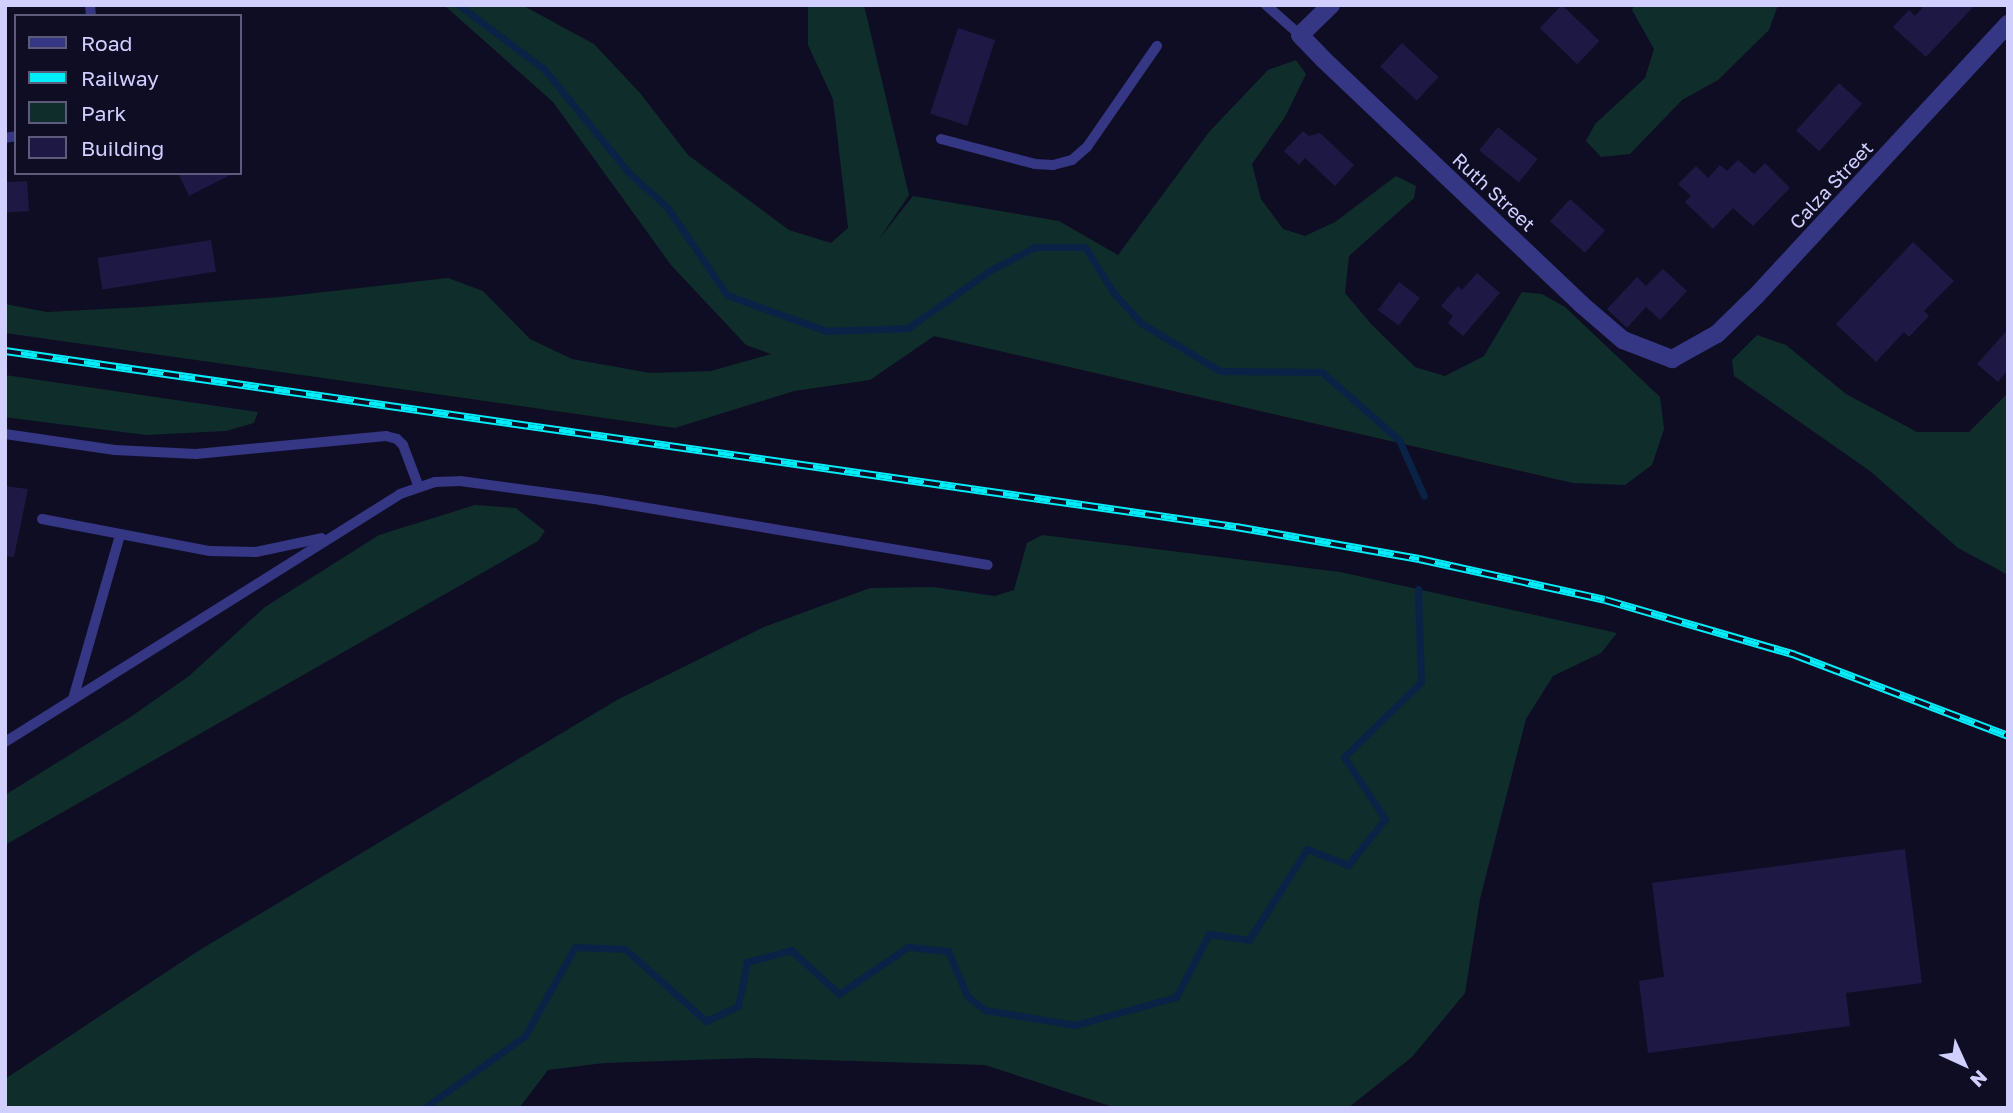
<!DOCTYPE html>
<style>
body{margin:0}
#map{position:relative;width:2013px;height:1113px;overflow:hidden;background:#0f0d23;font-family:"Golos Text",sans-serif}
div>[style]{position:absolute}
.green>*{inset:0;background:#0f2d2b}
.stream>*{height:7px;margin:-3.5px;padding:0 3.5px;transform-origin:3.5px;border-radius:3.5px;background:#092246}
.building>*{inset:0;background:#1e1845;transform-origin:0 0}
.service>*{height:10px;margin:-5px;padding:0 5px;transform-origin:5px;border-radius:5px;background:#353684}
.minor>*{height:18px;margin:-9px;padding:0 9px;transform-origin:9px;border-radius:9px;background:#353684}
.rail>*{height:8px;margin-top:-4px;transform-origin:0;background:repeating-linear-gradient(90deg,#0f0d23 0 16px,#00eefa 0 32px);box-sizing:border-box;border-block:2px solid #00eefa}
span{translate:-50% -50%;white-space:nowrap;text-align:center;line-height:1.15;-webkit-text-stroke:5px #0f0d23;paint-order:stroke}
.street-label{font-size:19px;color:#d1cfff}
.frame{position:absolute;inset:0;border:7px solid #d1cfff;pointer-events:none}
.legend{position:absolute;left:14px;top:14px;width:228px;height:161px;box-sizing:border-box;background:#0f0d23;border:2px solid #5d5b7b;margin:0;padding:9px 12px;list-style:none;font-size:21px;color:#d1cfff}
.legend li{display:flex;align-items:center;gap:14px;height:35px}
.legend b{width:35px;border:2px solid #5d5b7b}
.north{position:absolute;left:1929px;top:1029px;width:70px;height:70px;-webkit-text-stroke:5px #0f0d23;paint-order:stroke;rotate:135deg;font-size:19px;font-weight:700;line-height:28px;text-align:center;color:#d1cfff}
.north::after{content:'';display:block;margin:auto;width:24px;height:32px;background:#d1cfff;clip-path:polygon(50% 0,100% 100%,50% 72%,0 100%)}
</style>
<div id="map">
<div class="green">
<i style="clip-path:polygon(444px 5px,522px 5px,594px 44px,640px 93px,688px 155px,789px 230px,831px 243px,848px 228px,833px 99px,808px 45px,808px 5px,864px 5px,909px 195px,879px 239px,913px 196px,1059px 221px,1118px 255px,1209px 132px,1268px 70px,1296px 60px,1306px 74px,1285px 117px,1252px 164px,1261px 199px,1283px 229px,1305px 236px,1335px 222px,1396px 176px,1416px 186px,1414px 198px,1349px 256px,1345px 293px,1372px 325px,1415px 367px,1445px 376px,1484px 356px,1522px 292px,1542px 294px,1565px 307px,1660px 397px,1664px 429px,1652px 465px,1625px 485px,1573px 483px,934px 336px,870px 380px,794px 391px,675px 428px,5px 333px,5px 304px,47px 312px,142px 307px,280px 297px,448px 278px,483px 291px,530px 339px,572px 359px,650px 373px,711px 371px,771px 354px,746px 345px,671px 265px,553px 102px)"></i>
<i style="clip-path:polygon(1634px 5px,1778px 5px,1769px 30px,1718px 80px,1682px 100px,1630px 154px,1601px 157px,1586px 141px,1595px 124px,1645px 78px,1654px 49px,1632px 10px)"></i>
<i style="clip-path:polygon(1757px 335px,1786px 345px,1846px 394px,1917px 432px,1969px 432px,2008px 393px,2008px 575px,1958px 548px,1870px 471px,1734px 376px,1732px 360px)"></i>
<i style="clip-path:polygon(5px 375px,94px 388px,258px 412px,254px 423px,226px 431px,146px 435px,42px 422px,5px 417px)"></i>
<i style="clip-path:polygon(475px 505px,516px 508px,545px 531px,538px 541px,5px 845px,5px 795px,129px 718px,189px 676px,265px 607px,379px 535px)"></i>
<i style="clip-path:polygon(1042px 535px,1340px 572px,1617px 633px,1601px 653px,1553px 676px,1526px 719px,1480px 899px,1465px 993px,1412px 1057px,1348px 1108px,1116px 1108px,985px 1065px,754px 1058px,604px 1063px,548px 1070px,519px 1108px,5px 1108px,5px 1079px,198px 951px,617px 700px,764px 627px,870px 588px,933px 587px,995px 596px,1014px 590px,1027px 543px)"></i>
</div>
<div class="stream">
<i style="left:459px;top:5px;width:106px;rotate:37deg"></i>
<i style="left:544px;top:69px;width:134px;rotate:50.7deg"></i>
<i style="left:629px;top:173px;width:51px;rotate:41.8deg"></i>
<i style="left:667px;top:207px;width:107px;rotate:55.7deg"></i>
<i style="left:727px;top:295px;width:105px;rotate:20deg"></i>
<i style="left:826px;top:331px;width:82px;rotate:-2.1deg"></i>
<i style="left:908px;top:328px;width:99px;rotate:-35.1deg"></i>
<i style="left:989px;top:271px;width:52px;rotate:-27.6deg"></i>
<i style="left:1035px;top:247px;width:50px"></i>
<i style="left:1085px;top:247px;width:53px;rotate:58.1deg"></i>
<i style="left:1113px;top:292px;width:42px;rotate:47.9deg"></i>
<i style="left:1141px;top:323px;width:92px;rotate:31.3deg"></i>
<i style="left:1220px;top:371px;width:102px;rotate:0.6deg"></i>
<i style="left:1322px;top:372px;width:103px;rotate:41.4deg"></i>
<i style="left:1399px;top:440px;width:61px;rotate:65.9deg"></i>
<i style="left:424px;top:1108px;width:124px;rotate:-35.5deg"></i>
<i style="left:525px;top:1036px;width:102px;rotate:-60.7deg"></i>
<i style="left:575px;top:947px;width:50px;rotate:2.3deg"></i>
<i style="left:625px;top:949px;width:108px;rotate:41.6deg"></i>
<i style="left:706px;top:1021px;width:35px;rotate:-25deg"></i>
<i style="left:738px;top:1006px;width:45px;rotate:-78.4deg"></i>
<i style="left:747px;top:962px;width:46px;rotate:-15.3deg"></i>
<i style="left:791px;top:950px;width:65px;rotate:42.5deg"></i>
<i style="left:839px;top:994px;width:83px;rotate:-34.3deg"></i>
<i style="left:908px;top:947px;width:40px;rotate:5.7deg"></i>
<i style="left:948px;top:951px;width:49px;rotate:67.1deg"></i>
<i style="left:967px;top:996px;width:23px;rotate:38deg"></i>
<i style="left:985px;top:1010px;width:91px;rotate:9.5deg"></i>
<i style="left:1075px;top:1025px;width:105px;rotate:-15.5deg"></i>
<i style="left:1176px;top:997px;width:71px;rotate:-62.4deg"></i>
<i style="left:1209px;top:934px;width:40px;rotate:8.5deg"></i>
<i style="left:1249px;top:940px;width:108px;rotate:-57.5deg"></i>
<i style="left:1307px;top:849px;width:44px;rotate:21.3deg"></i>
<i style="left:1348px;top:865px;width:59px;rotate:-51.2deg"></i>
<i style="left:1385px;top:819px;width:74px;rotate:-123.5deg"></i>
<i style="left:1344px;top:757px;width:107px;rotate:-44.2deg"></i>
<i style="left:1421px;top:682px;width:93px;rotate:-91.8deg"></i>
</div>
<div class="building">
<i style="left:1562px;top:5px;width:52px;height:32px;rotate:44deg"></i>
<i style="clip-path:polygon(1925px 5px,1975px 5px,1926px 57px,1893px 27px,1909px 10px,1915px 16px)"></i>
<i style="left:958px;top:28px;width:39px;height:90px;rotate:18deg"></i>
<i style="left:1402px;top:43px;width:50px;height:32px;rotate:43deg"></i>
<i style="left:1839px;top:83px;width:31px;height:64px;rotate:42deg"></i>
<i style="left:1498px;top:127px;width:51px;height:30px;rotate:39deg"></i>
<i style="clip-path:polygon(1303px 131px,1309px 136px,1320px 133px,1354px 165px,1335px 186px,1305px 158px,1299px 165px,1284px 151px)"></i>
<i style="clip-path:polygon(1738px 160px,1754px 174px,1765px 163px,1790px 188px,1753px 226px,1733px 208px,1713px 229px,1685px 202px,1691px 196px,1678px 184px,1696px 166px,1708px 178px,1720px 165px,1727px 171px)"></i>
<i style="clip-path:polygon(178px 173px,234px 173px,189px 196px)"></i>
<i style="left:27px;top:181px;width:30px;height:22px;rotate:86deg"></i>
<i style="left:1570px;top:199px;width:47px;height:30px;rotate:42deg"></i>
<i style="left:211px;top:240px;width:32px;height:115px;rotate:81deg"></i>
<i style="clip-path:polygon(1913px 242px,1954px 281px,1924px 311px,1929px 316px,1909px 337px,1904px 332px,1876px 362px,1836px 324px)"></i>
<i style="clip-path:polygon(1663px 269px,1687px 291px,1660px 320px,1646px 307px,1627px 328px,1607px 309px,1637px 277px,1646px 286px)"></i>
<i style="clip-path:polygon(1477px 273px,1500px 293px,1463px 336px,1448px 323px,1453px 316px,1441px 306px,1458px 286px,1462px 290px)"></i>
<i style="left:1399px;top:282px;width:26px;height:35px;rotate:37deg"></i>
<i style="clip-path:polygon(2008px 329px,2008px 370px,1998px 382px,1977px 364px)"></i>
<i style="clip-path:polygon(5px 486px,28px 489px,14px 557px,5px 556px)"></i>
<i style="clip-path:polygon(1905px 849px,1922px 983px,1846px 993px,1850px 1026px,1648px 1053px,1639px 981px,1664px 977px,1652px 883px)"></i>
</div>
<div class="service">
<i style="left:90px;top:5px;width:11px;rotate:85deg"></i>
<i style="left:1266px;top:5px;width:45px;rotate:41.4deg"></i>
<i style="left:5px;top:138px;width:11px;rotate:-10deg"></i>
<i style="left:941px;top:139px;width:97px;rotate:14.9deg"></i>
<i style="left:1035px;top:164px;width:18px;rotate:3deg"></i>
<i style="left:1053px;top:165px;width:20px;rotate:-15deg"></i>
<i style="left:1072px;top:160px;width:20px;rotate:-41deg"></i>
<i style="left:1087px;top:147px;width:123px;rotate:-55.3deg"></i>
<i style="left:5px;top:434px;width:111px;rotate:8.3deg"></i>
<i style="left:115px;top:450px;width:81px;rotate:2.8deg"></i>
<i style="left:196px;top:454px;width:191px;rotate:-5.4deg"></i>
<i style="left:386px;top:436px;width:11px;rotate:15deg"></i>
<i style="left:397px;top:439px;width:8px;rotate:45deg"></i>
<i style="left:403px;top:445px;width:43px;rotate:69.4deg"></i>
<i style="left:42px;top:519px;width:171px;rotate:10.8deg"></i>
<i style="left:210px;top:551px;width:46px;rotate:1.2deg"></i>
<i style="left:256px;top:552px;width:67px;rotate:-12deg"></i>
<i style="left:73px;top:699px;width:171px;rotate:-74deg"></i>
<i style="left:5px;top:742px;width:466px;rotate:-32.1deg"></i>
<i style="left:400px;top:494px;width:37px;rotate:-19deg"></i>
<i style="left:435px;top:482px;width:25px;rotate:-2deg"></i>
<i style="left:460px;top:481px;width:141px;rotate:7.7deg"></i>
<i style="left:600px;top:500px;width:393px;rotate:9.5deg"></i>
</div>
<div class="minor">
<i style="left:1331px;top:5px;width:43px;rotate:135.9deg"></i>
<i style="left:1300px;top:35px;width:33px;rotate:46deg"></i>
<i style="left:1323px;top:59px;width:356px;rotate:43.5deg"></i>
<i style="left:1581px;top:304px;width:55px;rotate:40.6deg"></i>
<i style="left:1623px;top:340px;width:53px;rotate:21.2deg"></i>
<i style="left:1672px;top:359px;width:51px;rotate:-29.1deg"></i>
<i style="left:1717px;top:334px;width:54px;rotate:-44.3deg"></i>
<i style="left:1756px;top:296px;width:371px;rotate:-47.2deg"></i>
</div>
<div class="rail">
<i style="left:5px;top:351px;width:1244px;rotate:8.14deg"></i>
<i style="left:1236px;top:527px;width:186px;rotate:9.9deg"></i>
<i style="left:1419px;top:559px;width:190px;rotate:12.4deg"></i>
<i style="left:1605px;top:600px;width:198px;rotate:16.1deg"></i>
<i style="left:1795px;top:655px;width:228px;rotate:20.8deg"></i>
</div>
<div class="street-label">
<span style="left:1831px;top:185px;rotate:-47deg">Calza Street</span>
<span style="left:1494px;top:192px;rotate:43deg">Ruth Street</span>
</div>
<div class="frame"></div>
<ul class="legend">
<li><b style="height:9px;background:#353684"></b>Road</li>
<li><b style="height:9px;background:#00eefa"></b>Railway</li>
<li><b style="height:19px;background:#0f2d2b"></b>Park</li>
<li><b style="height:19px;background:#1e1845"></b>Building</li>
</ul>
<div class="north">N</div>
</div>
